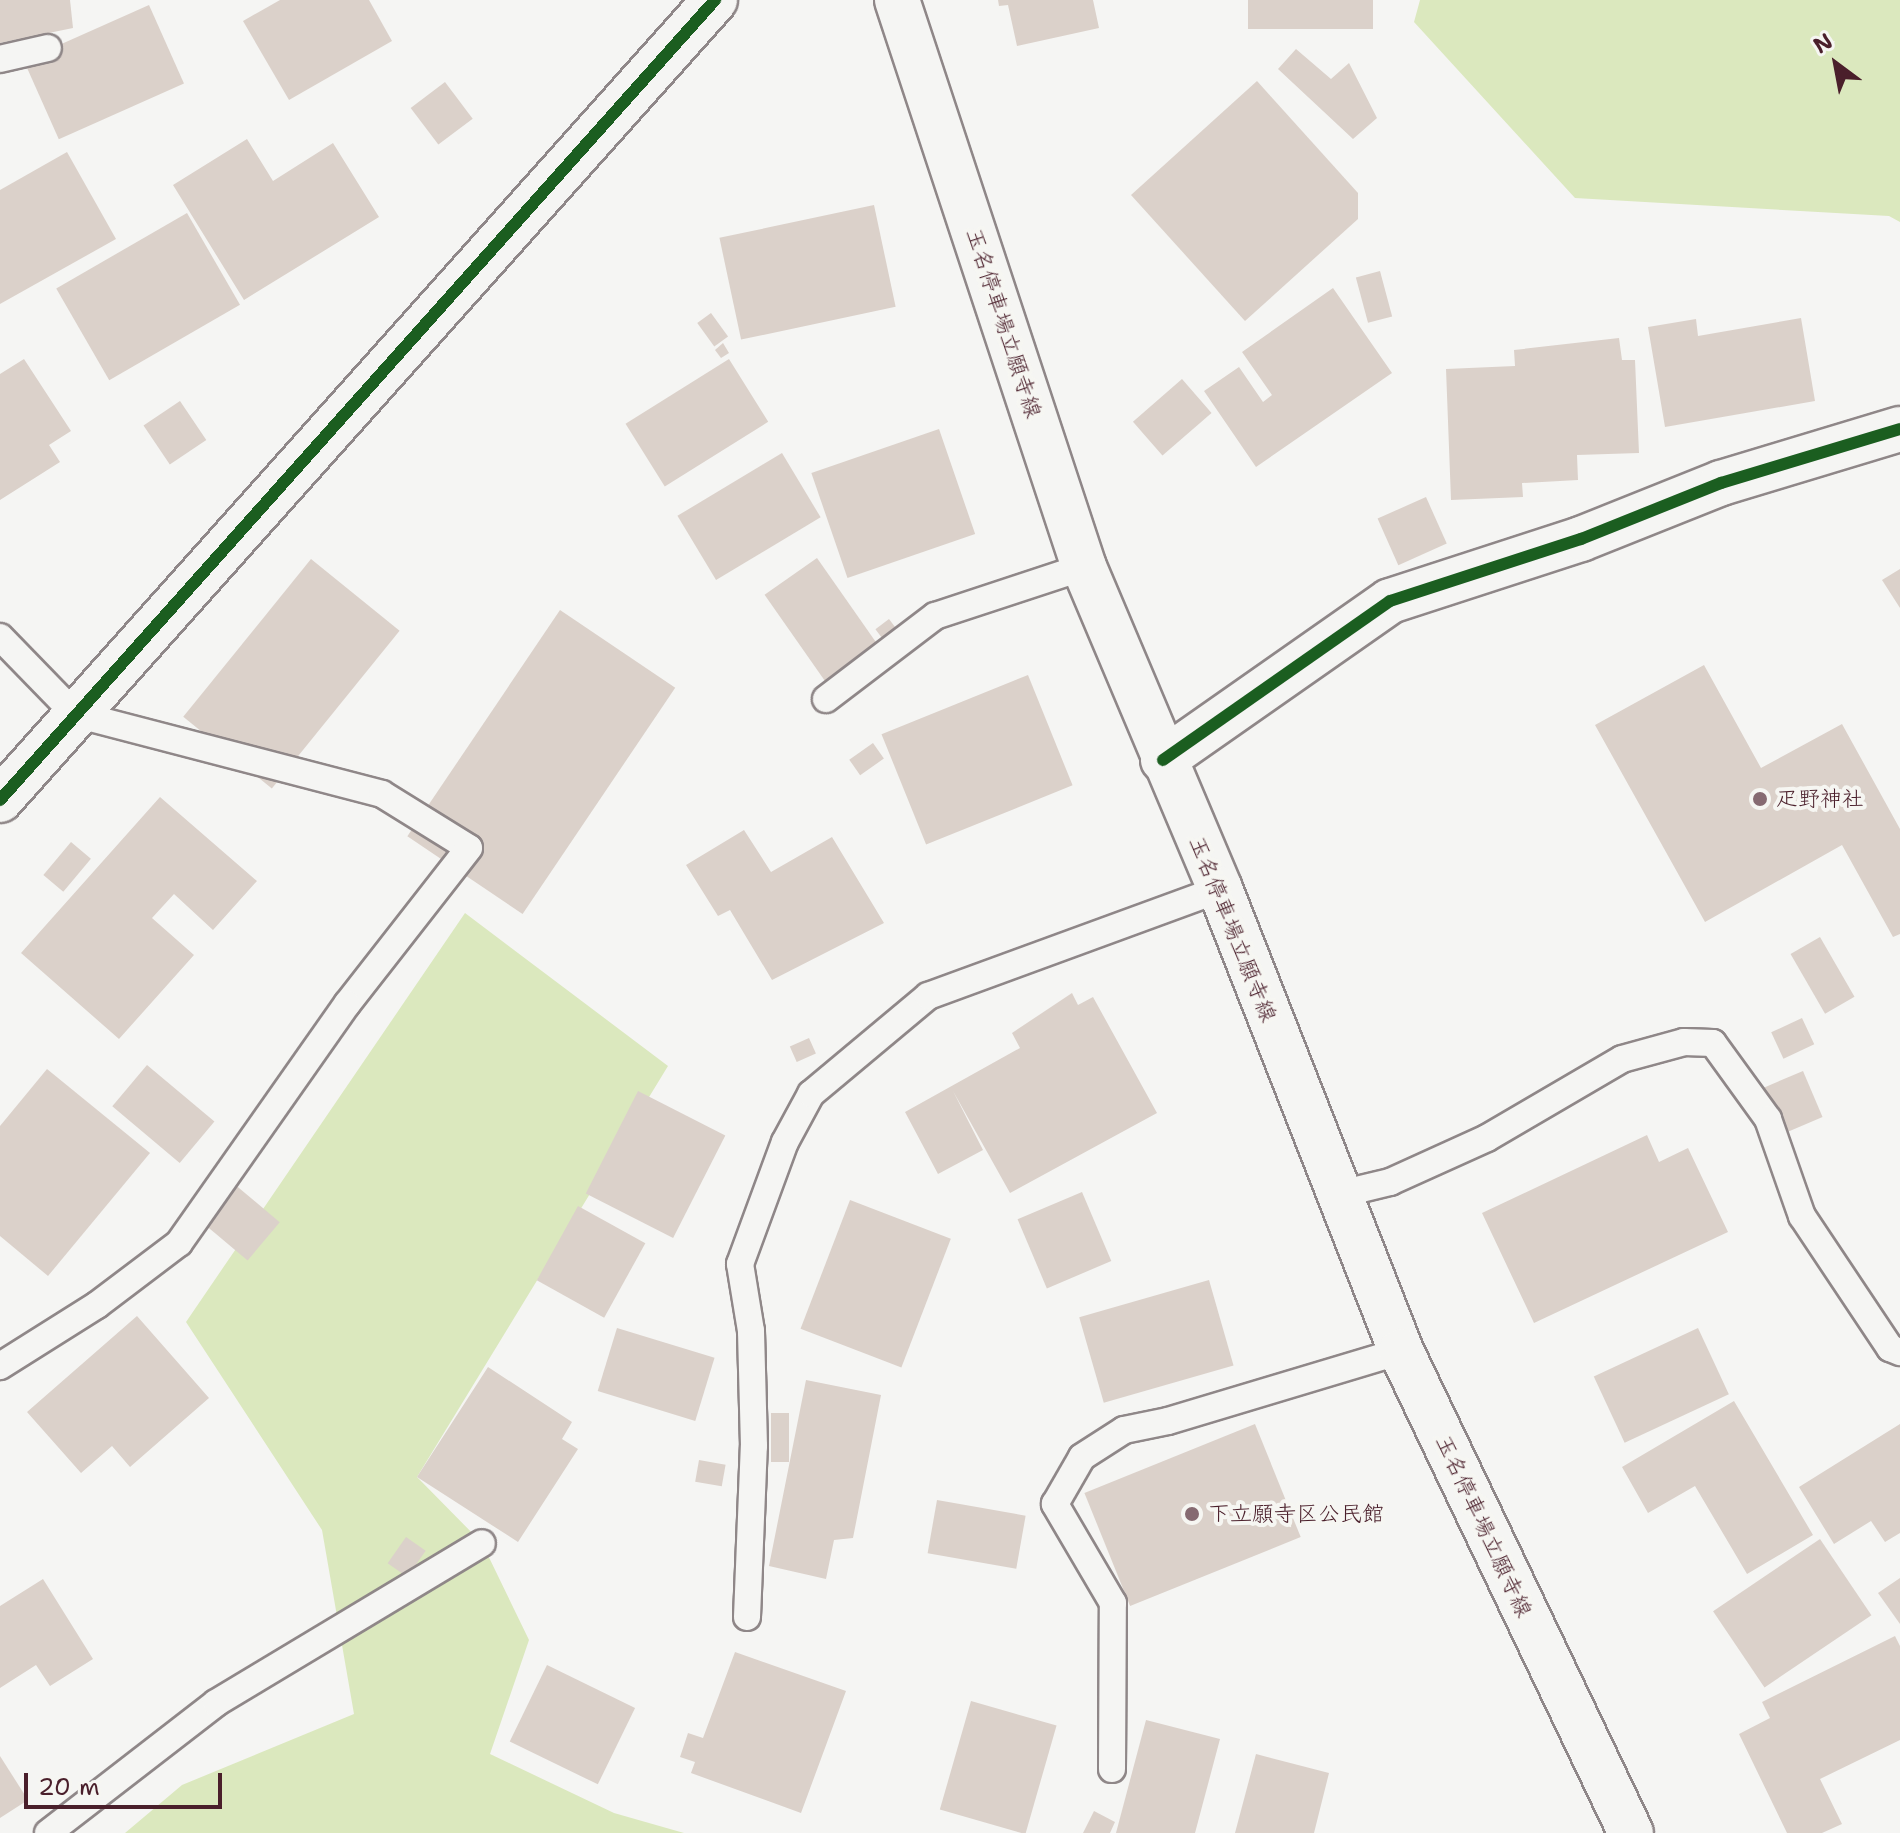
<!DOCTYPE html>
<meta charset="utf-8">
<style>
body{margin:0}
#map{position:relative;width:1900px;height:1833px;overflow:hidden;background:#f5f5f3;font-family:"Shantell Sans","Klee One",sans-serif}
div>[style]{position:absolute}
.green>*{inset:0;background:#dbe8be}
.building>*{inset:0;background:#dbd1ca;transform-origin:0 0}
.roads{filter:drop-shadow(2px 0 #8f8788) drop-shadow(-2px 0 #8f8788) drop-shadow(0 2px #8f8788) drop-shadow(0 -2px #8f8788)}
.service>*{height:26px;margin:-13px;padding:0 13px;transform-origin:13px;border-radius:13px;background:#f5f5f3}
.minor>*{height:44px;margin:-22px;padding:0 22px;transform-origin:22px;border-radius:22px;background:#f5f5f3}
.tertiary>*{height:44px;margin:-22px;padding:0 22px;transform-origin:22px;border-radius:22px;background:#f5f5f3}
.secondary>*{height:44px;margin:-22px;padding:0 22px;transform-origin:22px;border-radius:22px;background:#f5f5f3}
.cycleway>*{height:12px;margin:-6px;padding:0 6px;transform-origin:6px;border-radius:6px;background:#1b5e20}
.dots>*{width:22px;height:22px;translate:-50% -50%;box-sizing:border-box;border:4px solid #f6f6f2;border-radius:50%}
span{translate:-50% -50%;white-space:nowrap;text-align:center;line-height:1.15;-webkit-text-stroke:8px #f6f6f2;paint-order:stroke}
.street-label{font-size:22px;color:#4a1f2b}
.poi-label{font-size:22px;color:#4a1f2b}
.left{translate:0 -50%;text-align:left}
.north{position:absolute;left:1796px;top:24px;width:80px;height:80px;-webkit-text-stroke:6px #f6f6f2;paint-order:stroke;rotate:328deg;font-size:22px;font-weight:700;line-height:32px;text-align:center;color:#4a1f2b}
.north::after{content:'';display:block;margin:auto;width:28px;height:36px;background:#4a1f2b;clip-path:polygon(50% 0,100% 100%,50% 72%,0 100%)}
.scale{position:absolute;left:24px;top:1773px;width:198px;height:36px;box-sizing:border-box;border:4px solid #4a1f2b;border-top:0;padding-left:10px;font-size:24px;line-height:28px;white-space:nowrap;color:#4a1f2b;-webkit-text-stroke:6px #f6f6f2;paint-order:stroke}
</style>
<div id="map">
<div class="green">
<i style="clip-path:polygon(1420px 0,1900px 0,1900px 222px,1889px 216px,1575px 198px,1414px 22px)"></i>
<i style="clip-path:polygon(465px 913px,668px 1066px,417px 1477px,482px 1543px,529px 1640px,490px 1754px,614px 1813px,684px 1833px,125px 1833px,182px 1785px,354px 1714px,322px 1530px,186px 1322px)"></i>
</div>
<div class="building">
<i style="clip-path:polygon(0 0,70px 0,73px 28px,0 43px)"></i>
<i style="clip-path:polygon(280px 0,369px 0,392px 41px,289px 100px,243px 21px)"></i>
<i style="clip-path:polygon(998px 0,1093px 0,1099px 28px,1017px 46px,1008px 5px,999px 6px)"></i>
<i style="left:1248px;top:0;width:125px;height:29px"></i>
<i style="left:149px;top:5px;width:86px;height:137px;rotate:66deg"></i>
<i style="clip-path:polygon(1296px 49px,1331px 79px,1349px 63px,1377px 118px,1353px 139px,1278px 69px)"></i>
<i style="clip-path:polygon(1257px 81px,1358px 193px,1358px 219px,1245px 321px,1131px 195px)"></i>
<i style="left:445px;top:82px;width:46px;height:43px;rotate:53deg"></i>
<i style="clip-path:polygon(247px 139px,273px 181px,333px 143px,379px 217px,244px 300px,173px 185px)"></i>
<i style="clip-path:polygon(67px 152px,116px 239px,0 304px,0 190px)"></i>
<i style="left:874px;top:205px;width:104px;height:158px;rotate:78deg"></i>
<i style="left:187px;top:213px;width:106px;height:151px;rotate:60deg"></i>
<i style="left:1380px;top:271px;width:47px;height:25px;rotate:75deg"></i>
<i style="clip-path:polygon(1333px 288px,1392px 373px,1256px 467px,1204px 391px,1239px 367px,1263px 402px,1272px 395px,1242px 352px)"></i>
<i style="left:711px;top:313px;width:29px;height:17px;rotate:54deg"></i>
<i style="clip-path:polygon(1801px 318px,1815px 401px,1665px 427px,1648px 327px,1696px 319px,1698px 336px)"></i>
<i style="clip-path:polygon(1619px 338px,1622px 360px,1635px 360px,1639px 453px,1577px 455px,1578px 480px,1522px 483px,1523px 497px,1451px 500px,1446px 369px,1515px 366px,1514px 350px)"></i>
<i style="clip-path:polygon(723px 343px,729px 353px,721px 358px,715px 350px)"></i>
<i style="clip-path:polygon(24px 359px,71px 431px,49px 445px,60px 462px,0 500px,0 374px)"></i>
<i style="left:729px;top:359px;width:74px;height:122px;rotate:58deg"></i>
<i style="left:1182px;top:379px;width:45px;height:65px;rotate:49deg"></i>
<i style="left:180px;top:401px;width:47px;height:44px;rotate:56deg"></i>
<i style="left:939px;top:429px;width:111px;height:135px;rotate:71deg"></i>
<i style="left:782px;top:453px;width:75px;height:122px;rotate:59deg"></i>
<i style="left:1426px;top:497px;width:51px;height:53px;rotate:66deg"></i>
<i style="left:817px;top:558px;width:105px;height:64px;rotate:55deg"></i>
<i style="left:311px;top:559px;width:114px;height:203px;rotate:39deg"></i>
<i style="clip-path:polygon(1900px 569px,1900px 608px,1882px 580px)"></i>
<i style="left:560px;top:610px;width:139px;height:273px;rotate:34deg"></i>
<i style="left:889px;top:619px;width:30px;height:17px;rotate:53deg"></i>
<i style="clip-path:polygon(1704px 665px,1761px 768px,1842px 724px,1900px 829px,1900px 934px,1893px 937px,1842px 845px,1705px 922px,1595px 725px)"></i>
<i style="left:1028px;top:675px;width:119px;height:158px;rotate:68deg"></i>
<i style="left:873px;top:743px;width:19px;height:29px;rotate:55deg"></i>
<i style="clip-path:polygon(160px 797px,257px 881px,213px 930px,174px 894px,152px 918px,194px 955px,119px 1039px,21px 953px)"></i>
<i style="clip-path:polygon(744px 830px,771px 872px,832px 837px,884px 923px,772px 980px,730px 910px,718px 916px,686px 865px)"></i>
<i style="left:71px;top:842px;width:26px;height:43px;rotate:40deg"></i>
<i style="left:1820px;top:937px;width:69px;height:34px;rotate:60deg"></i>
<i style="clip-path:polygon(1072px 993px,1078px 1005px,1093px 997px,1157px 1113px,1010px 1193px,953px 1091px,983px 1150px,938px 1174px,905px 1112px,1020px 1048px,1012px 1033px)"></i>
<i style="left:1802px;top:1018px;width:29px;height:34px;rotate:65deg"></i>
<i style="left:809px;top:1038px;width:17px;height:21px;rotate:66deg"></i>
<i style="left:147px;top:1065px;width:88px;height:54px;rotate:40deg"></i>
<i style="clip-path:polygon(47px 1069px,150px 1153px,48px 1276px,0 1236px,0 1126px)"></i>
<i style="left:1803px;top:1071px;width:50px;height:42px;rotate:67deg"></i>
<i style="left:638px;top:1091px;width:98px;height:115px;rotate:27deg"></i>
<i style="clip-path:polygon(1647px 1135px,1659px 1162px,1688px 1148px,1728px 1232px,1534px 1323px,1482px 1213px)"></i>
<i style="left:233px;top:1183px;width:61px;height:50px;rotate:40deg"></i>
<i style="left:1082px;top:1192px;width:75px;height:70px;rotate:67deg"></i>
<i style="left:850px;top:1200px;width:108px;height:138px;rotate:21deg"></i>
<i style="left:578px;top:1206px;width:77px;height:85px;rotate:29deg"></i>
<i style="left:1209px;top:1280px;width:89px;height:135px;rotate:74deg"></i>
<i style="clip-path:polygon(137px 1316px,209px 1398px,130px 1467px,112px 1446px,81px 1473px,27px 1412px)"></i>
<i style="left:617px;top:1328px;width:102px;height:66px;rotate:17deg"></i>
<i style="left:1698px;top:1328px;width:73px;height:115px;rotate:65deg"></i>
<i style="clip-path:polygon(488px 1367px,572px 1422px,562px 1439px,578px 1449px,518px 1542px,417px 1477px)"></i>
<i style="clip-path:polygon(806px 1380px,881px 1395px,853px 1538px,834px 1540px,826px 1579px,769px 1566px)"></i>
<i style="clip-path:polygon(1734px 1401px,1813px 1535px,1747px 1574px,1695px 1486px,1648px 1513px,1622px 1467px)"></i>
<i style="left:771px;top:1413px;width:18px;height:49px"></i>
<i style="left:1255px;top:1424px;width:122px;height:184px;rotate:68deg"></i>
<i style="clip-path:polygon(1900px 1424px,1900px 1533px,1885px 1542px,1871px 1521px,1834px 1544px,1799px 1487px)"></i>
<i style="left:699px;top:1460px;width:27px;height:22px;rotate:10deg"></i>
<i style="left:937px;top:1500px;width:90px;height:54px;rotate:10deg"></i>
<i style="left:406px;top:1537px;width:24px;height:32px;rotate:35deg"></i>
<i style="left:1820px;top:1539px;width:92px;height:129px;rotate:56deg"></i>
<i style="clip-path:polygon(1900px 1578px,1900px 1624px,1878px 1593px)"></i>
<i style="clip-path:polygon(43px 1579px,93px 1659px,50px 1686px,36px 1665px,0 1688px,0 1606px)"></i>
<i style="clip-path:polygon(1895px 1636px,1900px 1646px,1900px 1740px,1820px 1779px,1842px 1824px,1822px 1833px,1787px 1833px,1739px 1734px,1770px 1718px,1762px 1702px)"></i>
<i style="clip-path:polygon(735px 1652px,846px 1691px,801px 1813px,691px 1773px,695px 1762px,680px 1757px,688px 1733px,703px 1738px)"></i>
<i style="left:547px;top:1665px;width:98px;height:85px;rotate:26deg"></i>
<i style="left:971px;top:1701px;width:89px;height:113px;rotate:16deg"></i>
<i style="clip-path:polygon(1146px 1720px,1220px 1739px,1195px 1833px,1116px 1833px)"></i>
<i style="clip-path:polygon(1256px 1754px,1329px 1773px,1314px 1833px,1235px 1833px)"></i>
<i style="clip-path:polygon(0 1756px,28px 1800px,0 1818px)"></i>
<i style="clip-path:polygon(1094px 1811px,1115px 1822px,1110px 1833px,1083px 1833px)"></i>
</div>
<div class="roads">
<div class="service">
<i style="left:0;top:59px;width:49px;rotate:-12.9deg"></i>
<i style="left:0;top:637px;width:107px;rotate:45.8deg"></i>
<i style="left:75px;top:714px;width:317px;rotate:14.6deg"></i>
<i style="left:382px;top:794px;width:102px;rotate:31.8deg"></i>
<i style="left:469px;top:848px;width:198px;rotate:128deg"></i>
<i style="left:347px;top:1004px;width:292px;rotate:125.1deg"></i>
<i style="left:179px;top:1243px;width:103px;rotate:142.9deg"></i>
<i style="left:97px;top:1305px;width:115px;rotate:147.8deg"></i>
<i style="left:826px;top:699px;width:137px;rotate:-37.3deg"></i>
<i style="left:935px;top:616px;width:157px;rotate:-18.2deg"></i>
<i style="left:1336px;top:1195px;width:56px;rotate:-13.5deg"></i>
<i style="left:1390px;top:1182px;width:107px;rotate:-24.4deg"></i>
<i style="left:1487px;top:1138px;width:156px;rotate:-30.3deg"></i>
<i style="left:1622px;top:1059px;width:64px;rotate:-15.3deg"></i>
<i style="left:1684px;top:1042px;width:29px;rotate:2deg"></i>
<i style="left:1713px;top:1043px;width:94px;rotate:54.1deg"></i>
<i style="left:1768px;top:1119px;width:103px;rotate:70.7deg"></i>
<i style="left:1802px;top:1216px;width:159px;rotate:56.3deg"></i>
<i style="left:1890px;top:1348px;width:11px;rotate:22deg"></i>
<i style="left:747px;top:1617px;width:171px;rotate:-87.7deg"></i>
<i style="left:754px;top:1446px;width:115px;rotate:-91.5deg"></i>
<i style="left:751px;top:1331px;width:68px;rotate:-99.3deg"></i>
<i style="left:740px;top:1264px;width:130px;rotate:-69.8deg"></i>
<i style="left:785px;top:1142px;width:55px;rotate:-61.6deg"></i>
<i style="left:811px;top:1094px;width:153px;rotate:-39.9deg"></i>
<i style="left:928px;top:996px;width:311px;rotate:-20.1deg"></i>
<i style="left:1112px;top:1769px;width:166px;rotate:-89.7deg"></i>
<i style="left:1113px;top:1603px;width:115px;rotate:-120.4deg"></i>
<i style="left:1055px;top:1504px;width:54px;rotate:-60.1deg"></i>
<i style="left:1082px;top:1457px;width:50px;rotate:-32.7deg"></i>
<i style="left:1124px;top:1430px;width:45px;rotate:-11.6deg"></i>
<i style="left:1168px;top:1421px;width:243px;rotate:-16.7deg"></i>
<i style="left:48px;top:1833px;width:212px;rotate:-37.7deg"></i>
<i style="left:216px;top:1703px;width:310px;rotate:-31deg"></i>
</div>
<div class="minor">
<i style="left:1163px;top:760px;width:277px;rotate:-35deg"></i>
<i style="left:1390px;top:601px;width:201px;rotate:-18deg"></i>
<i style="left:1581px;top:539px;width:151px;rotate:-21.8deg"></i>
<i style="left:1721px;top:483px;width:187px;rotate:-16.8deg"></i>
</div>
<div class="tertiary">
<i style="left:0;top:800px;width:1073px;rotate:-48.21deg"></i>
</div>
<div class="secondary">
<i style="left:897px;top:0;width:597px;rotate:71.75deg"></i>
<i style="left:1084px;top:567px;width:350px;rotate:67.1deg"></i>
<i style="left:1220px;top:889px;width:496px;rotate:68.6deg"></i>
<i style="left:1401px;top:1351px;width:534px;rotate:64.49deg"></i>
</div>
</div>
<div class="cycleway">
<i style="left:1163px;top:760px;width:277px;rotate:-35deg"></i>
<i style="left:1390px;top:601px;width:201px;rotate:-18deg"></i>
<i style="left:1581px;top:539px;width:151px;rotate:-21.8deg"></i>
<i style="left:1721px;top:483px;width:187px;rotate:-16.8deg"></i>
<i style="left:0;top:800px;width:1073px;rotate:-48.21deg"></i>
</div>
<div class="dots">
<i style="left:1760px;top:799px;background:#866a71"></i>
<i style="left:1192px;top:1514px;background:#866a71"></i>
</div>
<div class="street-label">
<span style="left:1004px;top:323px;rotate:72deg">玉名停車場立願寺線</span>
<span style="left:1233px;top:929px;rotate:68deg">玉名停車場立願寺線</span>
<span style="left:1484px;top:1526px;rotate:65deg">玉名停車場立願寺線</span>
</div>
<div class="poi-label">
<span class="left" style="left:1776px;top:799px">疋野神社</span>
<span class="left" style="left:1208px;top:1514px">下立願寺区公民館</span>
</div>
<div class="north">N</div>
<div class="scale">20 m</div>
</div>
